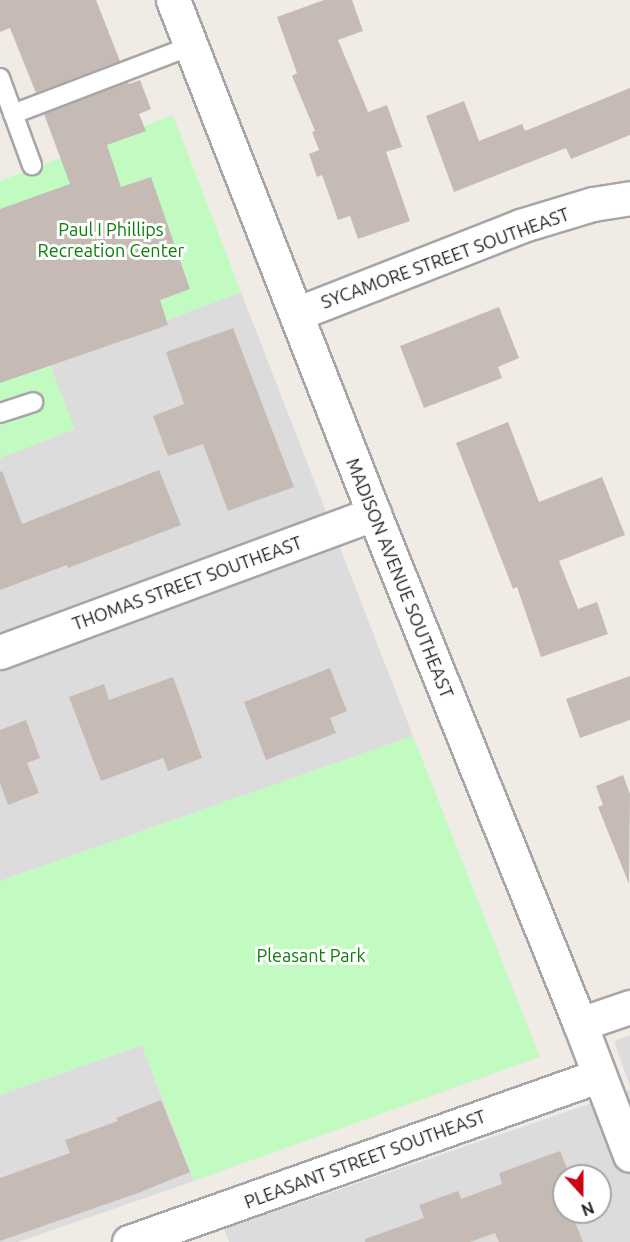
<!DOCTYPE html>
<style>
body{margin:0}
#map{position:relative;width:630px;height:1242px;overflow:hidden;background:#f0ece5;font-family:Ubuntu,sans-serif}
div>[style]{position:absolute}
.residential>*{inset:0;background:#dddcdc}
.park>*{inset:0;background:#c2fbc2}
.building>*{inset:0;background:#c5bbb4}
.roads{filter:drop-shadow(2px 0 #a6a6a6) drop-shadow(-2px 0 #a6a6a6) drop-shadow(0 2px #a6a6a6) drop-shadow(0 -2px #a6a6a6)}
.service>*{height:18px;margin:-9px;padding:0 9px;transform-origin:9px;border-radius:9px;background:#fff}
.minor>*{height:33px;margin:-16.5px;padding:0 16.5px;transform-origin:16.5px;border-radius:16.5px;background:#fff}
.tertiary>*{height:33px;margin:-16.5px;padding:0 16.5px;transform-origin:16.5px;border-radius:16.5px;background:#fff}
span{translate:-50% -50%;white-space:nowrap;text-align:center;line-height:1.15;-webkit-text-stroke:6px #fff;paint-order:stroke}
.park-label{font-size:18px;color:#098109}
.street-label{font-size:18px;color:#1f1f1f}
.north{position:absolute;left:552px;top:1164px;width:60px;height:60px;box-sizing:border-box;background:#fff;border:2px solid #a5a5a5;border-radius:50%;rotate:159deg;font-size:16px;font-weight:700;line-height:24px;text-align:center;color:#1f1f1f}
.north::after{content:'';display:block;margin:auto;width:21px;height:27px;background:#ce0011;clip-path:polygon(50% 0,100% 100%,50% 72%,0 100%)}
</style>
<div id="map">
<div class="residential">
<i style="clip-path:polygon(241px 292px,413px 736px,0 881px,0 458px,74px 429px,50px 365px)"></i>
<i style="clip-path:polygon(630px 1035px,630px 1087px,614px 1041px)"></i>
<i style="clip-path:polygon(142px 1045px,194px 1181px,18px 1242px,0 1242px,0 1095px)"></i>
<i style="clip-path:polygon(evenodd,630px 1090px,630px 1242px,229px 1242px,224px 1229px,630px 1090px,564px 1176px,600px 1176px,600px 1212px,564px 1212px,564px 1176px)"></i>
</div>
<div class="park">
<i style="clip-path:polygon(173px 115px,241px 292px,50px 365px,75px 429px,0 458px,0 181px)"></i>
<i style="clip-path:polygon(413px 736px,540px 1057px,194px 1181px,142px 1045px,0 1095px,0 881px)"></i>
</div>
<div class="building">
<i style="clip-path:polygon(0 0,96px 0,120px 61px,36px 93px,10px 28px,0 32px)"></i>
<i style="clip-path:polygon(324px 0,352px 0,363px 31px,338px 40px,368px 112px,387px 105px,402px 147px,386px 152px,410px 221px,358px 239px,350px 216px,338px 220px,322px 175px,317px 177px,309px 154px,319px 150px,312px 132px,315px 131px,292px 76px,297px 73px,277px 17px)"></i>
<i style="clip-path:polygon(140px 80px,151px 109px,139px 114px,146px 131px,107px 145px,121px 187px,151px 177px,190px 289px,160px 300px,168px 325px,0 383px,0 209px,70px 184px,44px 114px,128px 82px,129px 84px)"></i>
<i style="clip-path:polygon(630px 88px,630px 135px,571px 159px,566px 148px,454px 192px,426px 116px,464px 101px,479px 141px,522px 124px,525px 131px)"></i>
<i style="clip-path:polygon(499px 307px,519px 358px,498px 367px,502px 378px,424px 408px,400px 346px)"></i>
<i style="clip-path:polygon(233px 328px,294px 487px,228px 511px,203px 444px,168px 456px,153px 416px,184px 404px,166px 352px)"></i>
<i style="clip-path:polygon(508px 422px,539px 502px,602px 477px,625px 535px,559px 561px,578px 609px,597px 602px,608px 634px,541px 657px,517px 587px,513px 589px,456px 443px)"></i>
<i style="clip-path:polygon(159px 470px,181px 525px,68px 568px,67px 565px,0 590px,0 472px,2px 471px,22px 524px)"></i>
<i style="clip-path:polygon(330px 668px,347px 711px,330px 718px,336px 733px,266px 760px,244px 702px)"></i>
<i style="clip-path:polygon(630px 676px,630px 720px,580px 738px,566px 699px)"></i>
<i style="clip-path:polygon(173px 677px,202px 758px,168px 771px,163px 758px,101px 781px,69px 697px,104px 684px,109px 700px)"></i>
<i style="clip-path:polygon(26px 720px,40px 758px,27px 763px,39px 793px,8px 805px,0 783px,0 730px)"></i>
<i style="clip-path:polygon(623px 775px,630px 794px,629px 884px,598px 807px,603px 805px,596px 786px)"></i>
<i style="clip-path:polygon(161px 1100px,190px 1172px,138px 1193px,0 1241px,0 1178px,70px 1153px,65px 1140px,118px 1121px,116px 1118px)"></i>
<i style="clip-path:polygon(560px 1151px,570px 1176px,557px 1176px,564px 1194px,564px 1212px,571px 1212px,583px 1242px,499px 1242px,495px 1233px,470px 1242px,365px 1242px,365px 1239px,424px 1218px,419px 1205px,458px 1191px,461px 1199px,502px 1184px,499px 1173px)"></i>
</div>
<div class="roads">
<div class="service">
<i style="left:0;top:78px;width:93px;rotate:69.8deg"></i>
<i style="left:13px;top:114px;width:191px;rotate:-20.9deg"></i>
<i style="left:0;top:413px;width:35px;rotate:-18deg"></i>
</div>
<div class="minor">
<i style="left:296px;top:314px;width:241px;rotate:-21.4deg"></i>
<i style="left:520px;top:226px;width:76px;rotate:-16.8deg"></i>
<i style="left:593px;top:204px;width:37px;rotate:-9deg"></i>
<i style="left:0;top:652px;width:399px;rotate:-20.3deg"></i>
<i style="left:580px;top:1024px;width:53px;rotate:-18.8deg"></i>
<i style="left:129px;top:1242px;width:498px;rotate:-19.5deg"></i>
</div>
<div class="tertiary">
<i style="left:173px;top:0;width:552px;rotate:68.64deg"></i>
<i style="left:374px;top:514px;width:550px;rotate:68.01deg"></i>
<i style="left:580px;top:1024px;width:140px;rotate:69.1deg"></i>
</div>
</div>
<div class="park-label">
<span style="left:111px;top:240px">Paul I Phillips<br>Recreation Center</span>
<span style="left:311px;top:955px">Pleasant Park</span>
</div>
<div class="street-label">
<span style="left:445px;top:258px;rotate:-20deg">SYCAMORE STREET SOUTHEAST</span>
<span style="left:400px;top:578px;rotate:68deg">MADISON AVENUE SOUTHEAST</span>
<span style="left:187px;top:583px;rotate:-20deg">THOMAS STREET SOUTHEAST</span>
<span style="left:365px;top:1159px;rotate:-20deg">PLEASANT STREET SOUTHEAST</span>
</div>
<div class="north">N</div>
</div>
